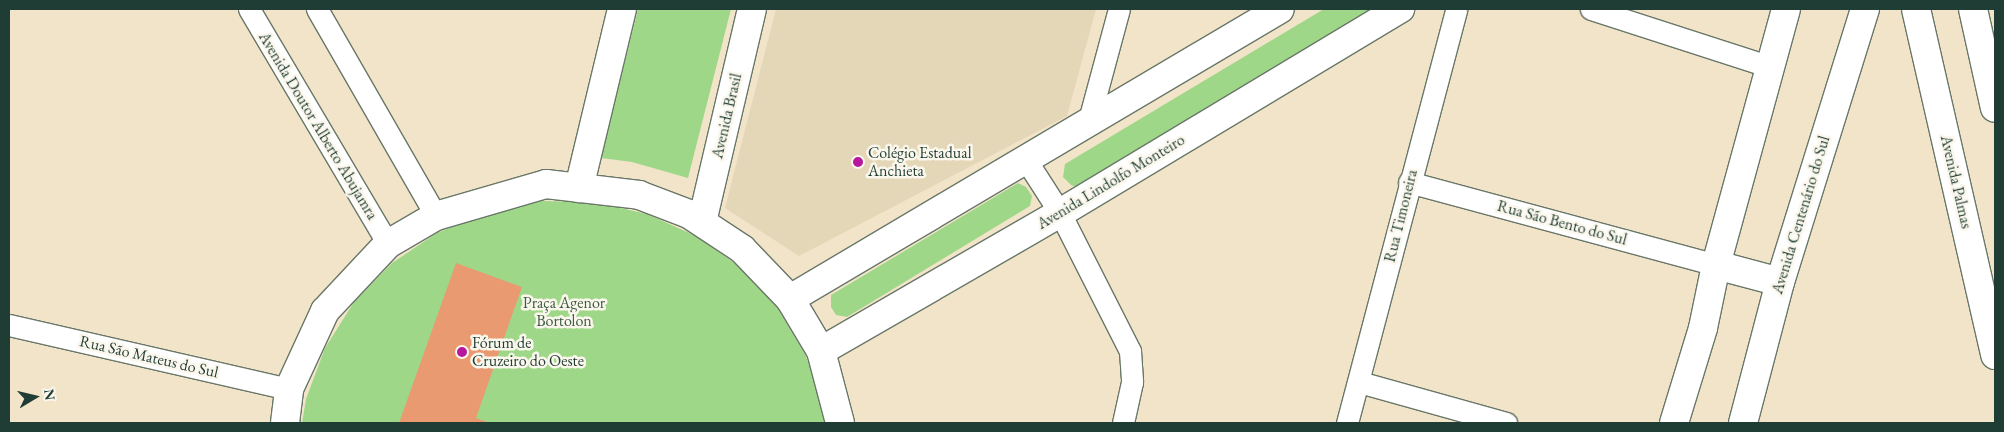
<!DOCTYPE html>
<meta charset="utf-8">
<style>
body{margin:0}
#map{position:relative;width:2004px;height:432px;overflow:hidden;background:#f2e4c9;font-family:"EB Garamond",serif}
div>[style]{position:absolute}
.built>*{inset:0;background:#e3d7b7}
.green>*{inset:0;background:#9fd789}
.building>*{inset:0;background:#e99a71}
.roads{filter:drop-shadow(1px 0 #697768) drop-shadow(-1px 0 #697768) drop-shadow(0 1px #697768) drop-shadow(0 -1px #697768)}
.street>*{height:21px;margin:-10.5px;padding:0 10.5px;transform-origin:10.5px;border-radius:10.5px;background:#fff}
.secondary>*{height:28px;margin:-14px;padding:0 14px;transform-origin:14px;border-radius:14px;background:#fff}
.dots>*{width:14px;height:14px;translate:-50% -50%;box-sizing:border-box;border:2px solid #fbf7ec;border-radius:50%}
span{translate:-50% -50%;white-space:nowrap;text-align:center;line-height:1.15;-webkit-text-stroke:5px #fbf7ec;paint-order:stroke}
.street-label{font-size:16px;color:#1f3d34}
.poi-label{font-size:16px;color:#1f3d34}
.left{translate:0 -50%;text-align:left}
.park-label{font-size:16px;color:#395c45}
.frame{position:absolute;inset:0;border:10px solid #1f3d34;pointer-events:none}
.north{position:absolute;left:10px;top:372px;width:50px;height:50px;-webkit-text-stroke:4px #fbf7ec;paint-order:stroke;rotate:81deg;font-size:14px;font-weight:700;line-height:20px;text-align:center;color:#1f3d34}
.north::after{content:'';display:block;margin:auto;width:18px;height:22px;background:#1f3d34;clip-path:polygon(50% 0,100% 100%,50% 72%,0 100%)}
</style>
<div id="map">
<div class="built">
<i style="clip-path:polygon(776px 9px,1096px 9px,1067px 116px,799px 256px,725px 208px)"></i>
</div>
<div class="green">
<i style="clip-path:polygon(638px 9px,731px 9px,688px 178px,632px 162px,601px 158px)"></i>
<i style="clip-path:polygon(1324px 9px,1377px 9px,1080px 188px,1071px 185px,1063px 177px,1065px 164px)"></i>
<i style="clip-path:polygon(1018px 183px,1026px 187px,1032px 196px,1030px 206px,847px 317px,836px 315px,831px 307px,831px 295px)"></i>
<i style="clip-path:polygon(540px 201px,594px 202px,647px 214px,696px 236px,740px 267px,777px 307px,805px 354px,824px 405px,827px 423px,302px 423px,306px 399px,325px 348px,354px 302px,392px 263px,437px 233px,487px 212px)"></i>
</div>
<div class="building">
<i style="clip-path:polygon(456px 263px,522px 287px,476px 418px,490px 423px,399px 423px)"></i>
</div>
<div class="roads">
<div class="street">
<i style="left:249px;top:9px;width:273px;rotate:59.4deg"></i>
<i style="left:317px;top:9px;width:239px;rotate:60.1deg"></i>
<i style="left:1591px;top:9px;width:189px;rotate:17.9deg"></i>
<i style="left:1089px;top:120px;width:115px;rotate:-74.9deg"></i>
<i style="left:1026px;top:160px;width:63px;rotate:57.3deg"></i>
<i style="left:1060px;top:213px;width:155px;rotate:63.1deg"></i>
<i style="left:1130px;top:351px;width:31px;rotate:86deg"></i>
<i style="left:1132px;top:382px;width:42px;rotate:102.4deg"></i>
<i style="left:1409px;top:182px;width:318px;rotate:15.1deg"></i>
<i style="left:9px;top:325px;width:287px;rotate:12.9deg"></i>
<i style="left:1359px;top:382px;width:153px;rotate:15.6deg"></i>
<i style="left:1347px;top:423px;width:428px;rotate:-75.2deg"></i>
</div>
<div class="secondary">
<i style="left:1916px;top:9px;width:355px;rotate:77.1deg"></i>
<i style="left:1973px;top:9px;width:101px;rotate:77.5deg"></i>
<i style="left:579px;top:188px;width:184px;rotate:-76.5deg"></i>
<i style="left:702px;top:222px;width:219px;rotate:-76.8deg"></i>
<i style="left:1716px;top:265px;width:66px;rotate:14.9deg"></i>
<i style="left:790px;top:299px;width:569px;rotate:-30.62deg"></i>
<i style="left:821px;top:351px;width:276px;rotate:-30deg"></i>
<i style="left:1060px;top:213px;width:397px;rotate:-31deg"></i>
<i style="left:285px;top:423px;width:34px;rotate:-83deg"></i>
<i style="left:289px;top:389px;width:86px;rotate:-65.2deg"></i>
<i style="left:325px;top:311px;width:92px;rotate:-46.8deg"></i>
<i style="left:388px;top:244px;width:56px;rotate:-30.3deg"></i>
<i style="left:436px;top:216px;width:115px;rotate:-16.2deg"></i>
<i style="left:546px;top:184px;width:94px;rotate:6.7deg"></i>
<i style="left:639px;top:195px;width:53px;rotate:20.8deg"></i>
<i style="left:689px;top:214px;width:64px;rotate:33.4deg"></i>
<i style="left:742px;top:249px;width:69px;rotate:46.2deg"></i>
<i style="left:790px;top:299px;width:61px;rotate:59.2deg"></i>
<i style="left:821px;top:351px;width:74px;rotate:75.2deg"></i>
<i style="left:1674px;top:423px;width:99px;rotate:-73deg"></i>
<i style="left:1703px;top:328px;width:64px;rotate:-78.3deg"></i>
<i style="left:1716px;top:265px;width:265px;rotate:-74.7deg"></i>
<i style="left:1743px;top:423px;width:146px;rotate:-75.3deg"></i>
<i style="left:1780px;top:282px;width:286px;rotate:-72.7deg"></i>
</div>
</div>
<div class="dots">
<i style="left:858px;top:162px;background:#b5179e"></i>
<i style="left:462px;top:352px;background:#b5179e"></i>
</div>
<div class="street-label">
<span style="left:727px;top:116px;rotate:-77deg">Avenida Brasil</span>
<span style="left:318px;top:126px;rotate:59deg">Avenida Doutor Alberto Abujamra</span>
<span style="left:1111px;top:182px;rotate:-31deg">Avenida Lindolfo Monteiro</span>
<span style="left:1956px;top:182px;rotate:77deg">Avenida Palmas</span>
<span style="left:1801px;top:215px;rotate:-73deg">Avenida Centenário do Sul</span>
<span style="left:1401px;top:216px;rotate:-76deg">Rua Timoneira</span>
<span style="left:1562px;top:223px;rotate:15deg">Rua São Bento do Sul</span>
<span style="left:149px;top:357px;rotate:13deg">Rua São Mateus do Sul</span>
</div>
<div class="poi-label">
<span class="left" style="left:868px;top:162px">Colégio Estadual<br>Anchieta</span>
<span class="left" style="left:472px;top:352px">Fórum de<br>Cruzeiro do Oeste</span>
</div>
<div class="park-label">
<span style="left:564px;top:312px">Praça Agenor<br>Bortolon</span>
</div>
<div class="frame"></div>
<div class="north">N</div>
</div>
